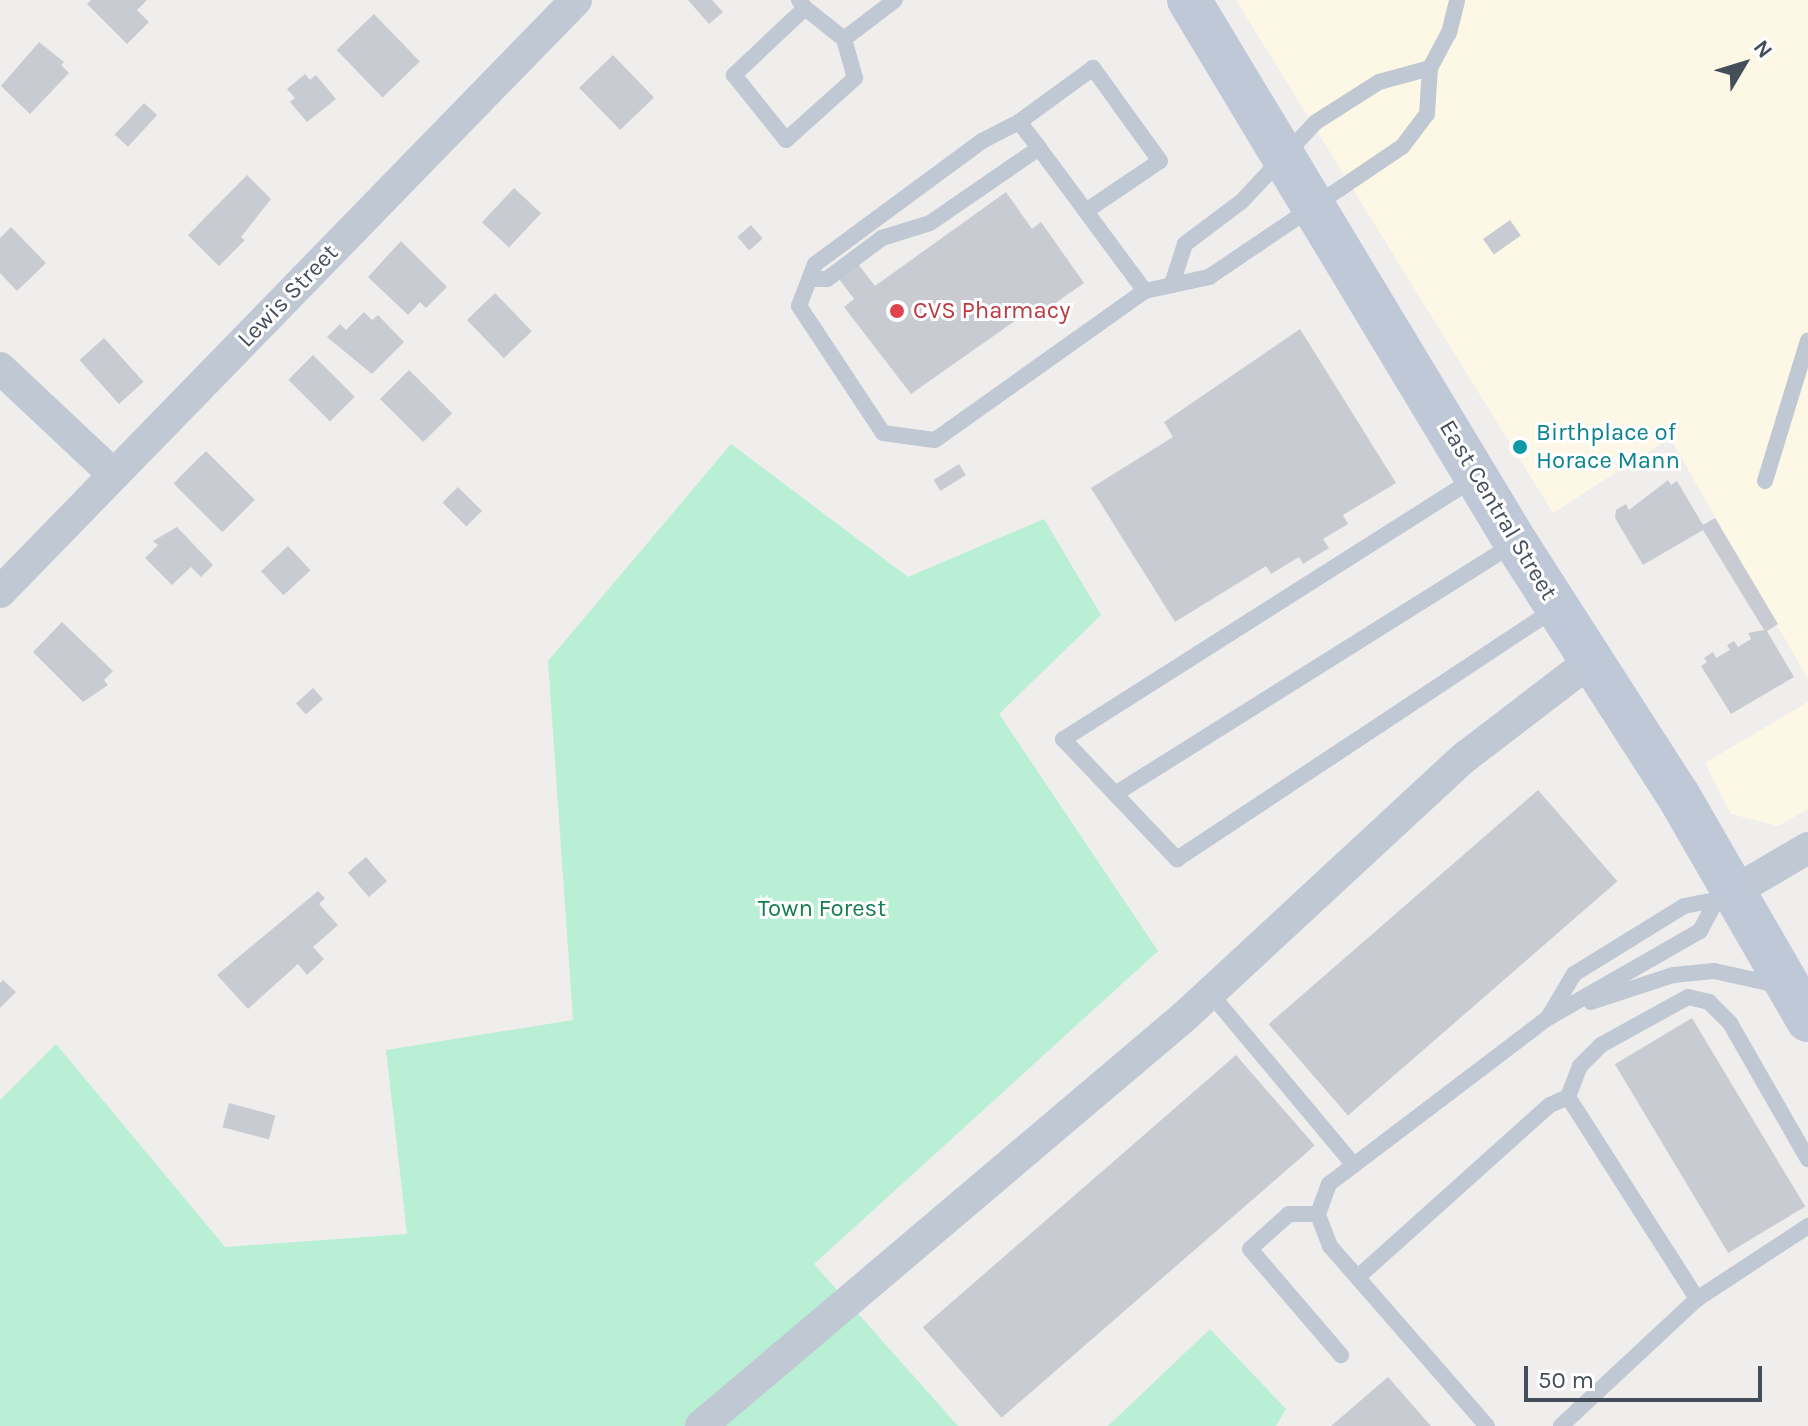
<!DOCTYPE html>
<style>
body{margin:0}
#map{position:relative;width:1808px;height:1426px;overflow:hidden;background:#f0eded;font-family:Karla,sans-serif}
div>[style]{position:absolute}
.commercial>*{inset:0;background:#fcf8e5}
.green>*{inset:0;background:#b9efd4}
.building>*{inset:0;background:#c9cbd3;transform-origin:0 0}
.service>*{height:16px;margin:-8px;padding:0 8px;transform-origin:8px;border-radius:8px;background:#c0c8d3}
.minor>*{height:32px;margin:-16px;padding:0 16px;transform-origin:16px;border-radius:16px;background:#c0c8d3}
.secondary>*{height:44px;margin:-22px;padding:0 22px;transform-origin:22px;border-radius:22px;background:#bfc8d7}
.dots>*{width:22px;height:22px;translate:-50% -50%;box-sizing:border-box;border:4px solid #fff;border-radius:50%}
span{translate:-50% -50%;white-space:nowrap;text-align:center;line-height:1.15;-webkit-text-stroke:6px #fff;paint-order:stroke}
.street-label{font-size:24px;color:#454e5b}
.health-label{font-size:24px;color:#be3a42}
.left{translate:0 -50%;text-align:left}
.culture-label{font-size:24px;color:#0d838f}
.park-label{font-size:24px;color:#147d54}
.north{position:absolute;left:1704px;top:24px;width:80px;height:80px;-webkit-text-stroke:6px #fff;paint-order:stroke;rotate:52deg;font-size:22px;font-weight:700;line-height:32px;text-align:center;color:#454e5b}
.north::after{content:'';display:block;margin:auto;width:28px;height:36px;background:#454e5b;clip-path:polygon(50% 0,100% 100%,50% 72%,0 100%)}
.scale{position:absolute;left:1524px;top:1366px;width:238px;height:36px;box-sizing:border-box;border:4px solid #454e5b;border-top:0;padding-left:10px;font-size:24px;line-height:28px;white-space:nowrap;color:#454e5b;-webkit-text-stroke:6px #fff;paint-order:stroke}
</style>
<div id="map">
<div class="commercial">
<i style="clip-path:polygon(1236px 0,1808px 0,1808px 679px,1670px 438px,1553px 513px)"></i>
<i style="clip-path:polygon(1808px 702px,1808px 809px,1778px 826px,1731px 814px,1705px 763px)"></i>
</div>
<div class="green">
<i style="clip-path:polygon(731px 444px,908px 577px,1044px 519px,1101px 615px,999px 714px,1158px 951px,814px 1264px,958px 1426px,0 1426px,0 1100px,56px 1044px,225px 1247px,407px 1234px,386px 1050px,573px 1020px,548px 661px)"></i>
<i style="clip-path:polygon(1210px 1329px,1286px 1409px,1276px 1426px,1108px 1426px)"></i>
</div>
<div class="building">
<i style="clip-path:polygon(91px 0,147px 0,137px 10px,149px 22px,127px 44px,87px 4px)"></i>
<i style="clip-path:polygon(688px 0,712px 0,723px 12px,709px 24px)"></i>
<i style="left:374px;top:14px;width:66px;height:52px;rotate:46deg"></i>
<i style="clip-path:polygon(39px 42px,64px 62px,61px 65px,69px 73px,30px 114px,1px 86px)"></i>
<i style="left:613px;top:55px;width:59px;height:47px;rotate:46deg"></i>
<i style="clip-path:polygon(305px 74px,310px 80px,316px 75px,336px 99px,307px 122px,290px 102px,295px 98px,287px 89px)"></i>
<i style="left:144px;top:103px;width:18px;height:43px;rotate:43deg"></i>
<i style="clip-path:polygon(247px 175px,271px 199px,241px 237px,245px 240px,219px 266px,188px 235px)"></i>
<i style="left:514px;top:188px;width:37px;height:47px;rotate:43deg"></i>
<i style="clip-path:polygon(1006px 192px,1032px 229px,1041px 222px,1084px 283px,1031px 320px,1026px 313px,911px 394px,844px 307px,854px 299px,836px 275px,855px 260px,875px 286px)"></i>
<i style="left:1510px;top:220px;width:19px;height:33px;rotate:55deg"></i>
<i style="left:751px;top:225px;width:18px;height:18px;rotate:49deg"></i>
<i style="clip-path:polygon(11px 227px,46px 263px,17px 291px,0 273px,0 238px)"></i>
<i style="clip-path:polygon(401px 241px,447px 287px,426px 308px,420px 302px,408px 315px,368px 277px)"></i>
<i style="left:495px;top:293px;width:53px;height:39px;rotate:46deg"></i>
<i style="clip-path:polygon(364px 312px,372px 320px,378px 315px,404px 342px,372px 374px,327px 337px,340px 324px,346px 330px)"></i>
<i style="clip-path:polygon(1300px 329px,1396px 483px,1343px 515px,1348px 524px,1323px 539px,1329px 548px,1303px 564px,1299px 557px,1271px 574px,1266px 566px,1175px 622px,1091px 488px,1173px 437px,1164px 422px)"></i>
<i style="left:104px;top:338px;width:59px;height:33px;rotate:48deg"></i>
<i style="left:313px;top:355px;width:59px;height:35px;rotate:45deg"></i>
<i style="left:409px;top:370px;width:61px;height:41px;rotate:45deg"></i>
<i style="left:206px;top:451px;width:69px;height:46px;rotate:45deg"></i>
<i style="left:959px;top:464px;width:13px;height:30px;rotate:58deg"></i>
<i style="clip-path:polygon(1668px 480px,1671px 485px,1677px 481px,1703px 525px,1715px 518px,1778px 624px,1767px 631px,1794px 677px,1731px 714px,1701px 666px,1707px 662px,1704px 658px,1713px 652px,1716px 658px,1730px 650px,1727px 645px,1734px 641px,1738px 647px,1751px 639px,1748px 633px,1764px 630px,1703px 530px,1643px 565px,1615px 518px,1616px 510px,1626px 504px,1629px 510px)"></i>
<i style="left:458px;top:487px;width:34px;height:22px;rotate:45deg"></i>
<i style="clip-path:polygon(177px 527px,213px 565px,201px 577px,191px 567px,172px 585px,145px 558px,158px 545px,153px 541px)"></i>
<i style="left:288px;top:546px;width:33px;height:37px;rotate:47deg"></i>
<i style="clip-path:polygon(62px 622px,113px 671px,104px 680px,108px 685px,83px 702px,33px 652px)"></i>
<i style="left:313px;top:688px;width:15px;height:23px;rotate:48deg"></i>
<i style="left:1538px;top:790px;width:121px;height:357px;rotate:49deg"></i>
<i style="left:366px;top:857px;width:32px;height:24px;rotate:49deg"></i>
<i style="clip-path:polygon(318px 891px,325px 898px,319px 904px,338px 925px,313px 947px,324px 959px,307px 975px,298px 964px,248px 1009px,217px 975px)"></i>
<i style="clip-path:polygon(3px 980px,16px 992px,0 1008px,0 983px)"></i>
<i style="left:1692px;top:1018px;width:220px;height:90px;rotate:59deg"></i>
<i style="left:1236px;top:1055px;width:120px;height:415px;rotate:49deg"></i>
<i style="left:229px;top:1103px;width:48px;height:25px;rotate:15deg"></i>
<i style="clip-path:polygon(1388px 1377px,1431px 1426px,1331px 1426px)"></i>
</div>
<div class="service">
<i style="left:799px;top:0;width:10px;rotate:53deg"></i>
<i style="left:805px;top:8px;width:98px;rotate:136.7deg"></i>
<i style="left:734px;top:75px;width:83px;rotate:51.3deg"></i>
<i style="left:786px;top:140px;width:93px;rotate:-41.9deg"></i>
<i style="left:855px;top:78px;width:41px;rotate:-105.8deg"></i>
<i style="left:844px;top:39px;width:64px;rotate:-37.4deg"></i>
<i style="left:805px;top:8px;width:50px;rotate:38.5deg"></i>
<i style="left:1019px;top:122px;width:33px;rotate:52deg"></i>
<i style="left:1086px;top:211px;width:89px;rotate:-34deg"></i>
<i style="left:1160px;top:161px;width:115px;rotate:-125.8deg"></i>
<i style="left:1093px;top:68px;width:92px;rotate:143.9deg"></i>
<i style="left:1019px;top:122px;width:42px;rotate:152.8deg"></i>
<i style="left:982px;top:141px;width:207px;rotate:143.6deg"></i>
<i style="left:815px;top:264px;width:45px;rotate:110.9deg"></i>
<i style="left:799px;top:306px;width:152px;rotate:56.5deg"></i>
<i style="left:883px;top:433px;width:52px;rotate:7.7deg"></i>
<i style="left:935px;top:440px;width:257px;rotate:-35.4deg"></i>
<i style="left:1145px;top:291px;width:66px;rotate:-12.3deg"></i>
<i style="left:1209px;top:277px;width:233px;rotate:-34deg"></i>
<i style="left:1402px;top:147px;width:41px;rotate:-52.9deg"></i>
<i style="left:1427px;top:114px;width:46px;rotate:-86.3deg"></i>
<i style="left:1430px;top:68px;width:40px;rotate:-62deg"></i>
<i style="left:1449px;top:33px;width:34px;rotate:-76deg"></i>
<i style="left:813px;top:279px;width:14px"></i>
<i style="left:827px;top:279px;width:69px;rotate:-36.7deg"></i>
<i style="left:882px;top:238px;width:50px;rotate:-17.4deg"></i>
<i style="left:930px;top:223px;width:132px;rotate:-34.5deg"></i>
<i style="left:1039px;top:148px;width:178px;rotate:53.5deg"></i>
<i style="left:1172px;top:284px;width:42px;rotate:-72deg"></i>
<i style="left:1185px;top:244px;width:71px;rotate:-37deg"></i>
<i style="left:1242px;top:201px;width:108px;rotate:-46.9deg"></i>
<i style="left:1316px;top:122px;width:75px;rotate:-32.4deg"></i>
<i style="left:1379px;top:82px;width:53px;rotate:-15.4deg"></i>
<i style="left:1475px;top:478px;width:488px;rotate:147.6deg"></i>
<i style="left:1063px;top:739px;width:166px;rotate:46.5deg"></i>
<i style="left:1177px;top:859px;width:455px;rotate:-33.5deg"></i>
<i style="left:1765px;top:481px;width:147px;rotate:-73deg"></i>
<i style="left:1115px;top:794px;width:471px;rotate:-32.1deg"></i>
<i style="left:1210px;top:993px;width:224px;rotate:50.1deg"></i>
<i style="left:1591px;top:1002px;width:86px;rotate:-18.2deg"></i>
<i style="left:1673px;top:975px;width:41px;rotate:-5.6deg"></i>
<i style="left:1714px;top:971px;width:70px;rotate:12.4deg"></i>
<i style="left:1549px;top:1016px;width:49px;rotate:-59.2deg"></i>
<i style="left:1574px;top:974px;width:129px;rotate:-31.7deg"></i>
<i style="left:1684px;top:906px;width:38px;rotate:-11deg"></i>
<i style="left:1568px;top:1097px;width:33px;rotate:-69deg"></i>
<i style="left:1580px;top:1066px;width:30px;rotate:-45deg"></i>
<i style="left:1601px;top:1045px;width:99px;rotate:-28.9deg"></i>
<i style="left:1688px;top:997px;width:22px;rotate:13deg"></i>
<i style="left:1709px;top:1002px;width:30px;rotate:45deg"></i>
<i style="left:1730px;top:1023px;width:157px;rotate:60.2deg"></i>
<i style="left:1318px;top:1214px;width:29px;rotate:180deg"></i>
<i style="left:1289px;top:1214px;width:52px;rotate:138.1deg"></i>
<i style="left:1250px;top:1249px;width:140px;rotate:49.4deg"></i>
<i style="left:1358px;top:1277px;width:258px;rotate:-41.9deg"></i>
<i style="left:1550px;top:1105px;width:20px;rotate:-24deg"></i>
<i style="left:1568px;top:1097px;width:240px;rotate:57.4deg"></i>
<i style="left:1697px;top:1299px;width:186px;rotate:137deg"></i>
<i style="left:1697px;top:1299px;width:133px;rotate:-33.3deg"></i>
<i style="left:1487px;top:1426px;width:239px;rotate:-131.1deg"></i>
<i style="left:1330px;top:1246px;width:34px;rotate:-111deg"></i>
<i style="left:1318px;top:1214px;width:32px;rotate:-70deg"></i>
<i style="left:1329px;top:1184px;width:275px;rotate:-37.2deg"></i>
<i style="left:1548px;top:1018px;width:175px;rotate:-29.8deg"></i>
<i style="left:1700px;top:931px;width:34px;rotate:-62deg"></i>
</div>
<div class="minor">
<i style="left:0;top:368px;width:156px;rotate:43.2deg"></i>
<i style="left:0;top:592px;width:826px;rotate:-45.78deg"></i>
<i style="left:1733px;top:892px;width:87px;rotate:-30.4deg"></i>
<i style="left:701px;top:1426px;width:634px;rotate:-40.27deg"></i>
<i style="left:1185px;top:1016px;width:381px;rotate:-42.8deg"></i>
<i style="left:1465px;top:757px;width:160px;rotate:-37.4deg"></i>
</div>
<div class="secondary">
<i style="left:1189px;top:0;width:634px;rotate:58.94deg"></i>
<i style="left:1516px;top:543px;width:300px;rotate:57.3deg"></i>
<i style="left:1678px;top:795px;width:260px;rotate:60deg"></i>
</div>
<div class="dots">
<i style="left:897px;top:311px;background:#e0444e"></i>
<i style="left:1520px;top:447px;background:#0f9aa8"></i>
</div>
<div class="street-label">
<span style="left:288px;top:296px;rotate:-46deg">Lewis Street</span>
<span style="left:1498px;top:510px;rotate:59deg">East Central Street</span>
</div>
<div class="health-label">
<span class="left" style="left:913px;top:311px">CVS Pharmacy</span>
</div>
<div class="culture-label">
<span class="left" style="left:1536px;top:447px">Birthplace of<br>Horace Mann</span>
</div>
<div class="park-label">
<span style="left:822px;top:909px">Town Forest</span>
</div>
<div class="north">N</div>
<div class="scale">50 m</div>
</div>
